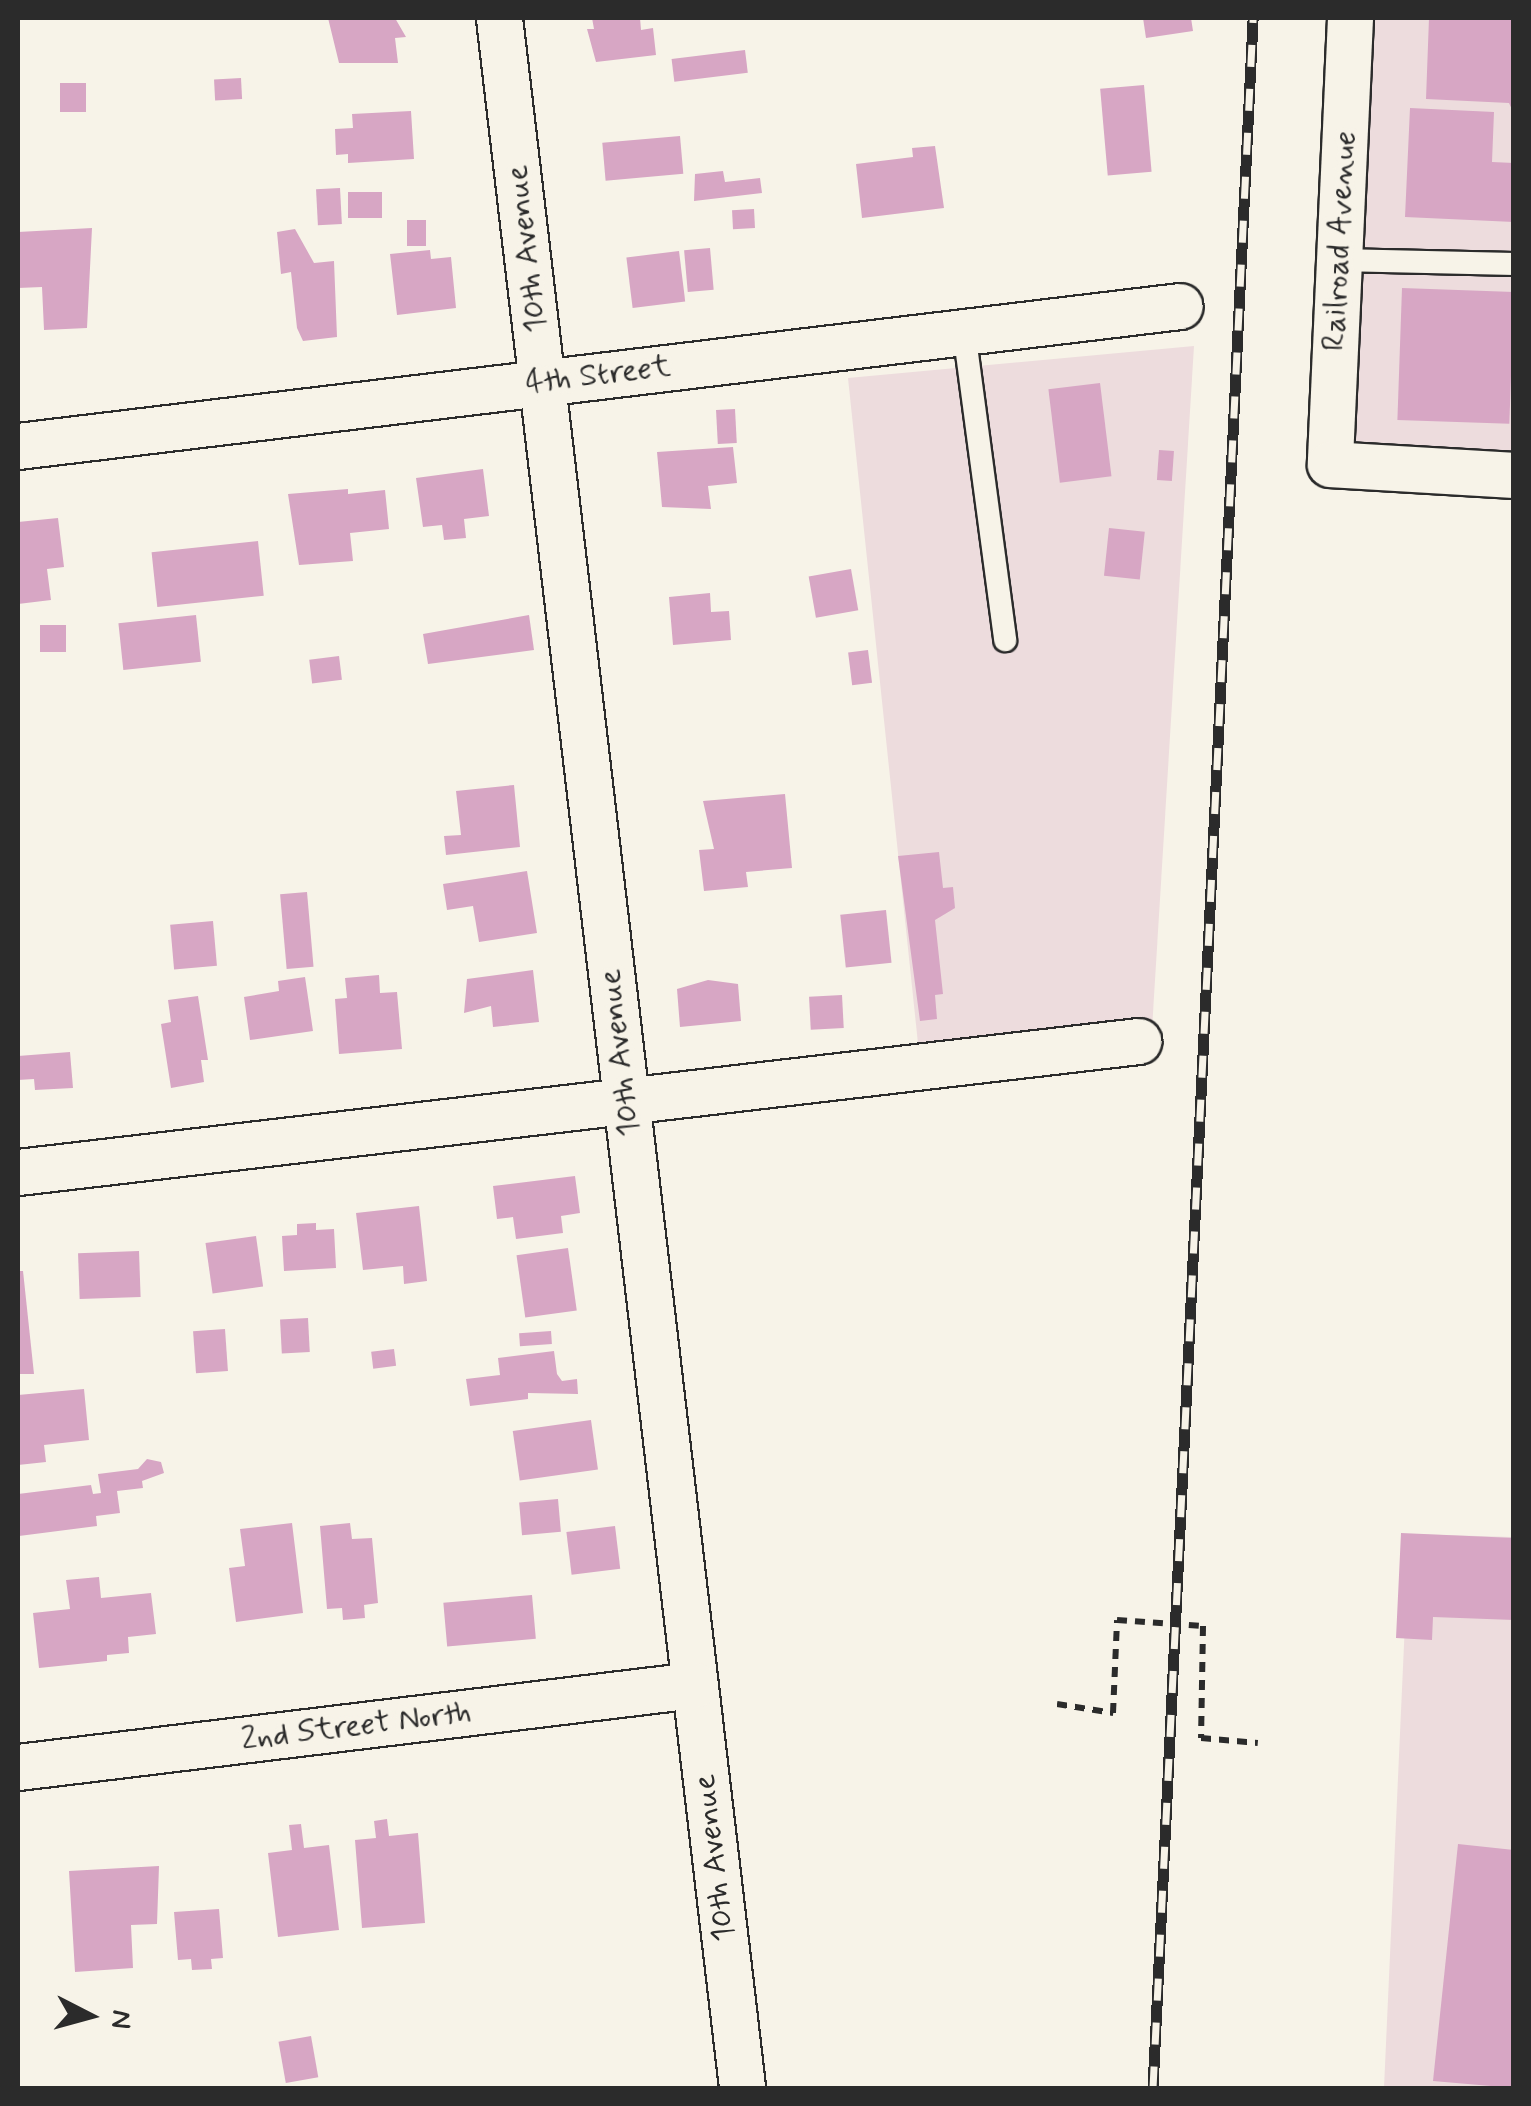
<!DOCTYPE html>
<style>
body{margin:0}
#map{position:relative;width:1531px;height:2106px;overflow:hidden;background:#f7f3e8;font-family:Mynerve,sans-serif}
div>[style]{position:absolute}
.built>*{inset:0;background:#eddcdd}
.building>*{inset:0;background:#d7a6c4;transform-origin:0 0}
.path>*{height:6px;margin-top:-3px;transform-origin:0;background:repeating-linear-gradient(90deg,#2b2b2b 0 10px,transparent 0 18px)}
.roads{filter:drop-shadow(2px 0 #2b2b2b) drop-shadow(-2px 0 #2b2b2b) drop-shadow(0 2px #2b2b2b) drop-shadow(0 -2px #2b2b2b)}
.lane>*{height:22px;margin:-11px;padding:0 11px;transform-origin:11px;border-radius:11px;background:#f7f3e8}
.street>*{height:45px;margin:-22.5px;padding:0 22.5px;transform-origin:22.5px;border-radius:22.5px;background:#f7f3e8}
.rail>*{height:11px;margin-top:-5.5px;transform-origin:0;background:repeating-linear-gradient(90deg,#f7f3e8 0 22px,#2b2b2b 0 44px);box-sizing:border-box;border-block:2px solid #2b2b2b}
.path-bridge>*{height:6px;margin-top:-3px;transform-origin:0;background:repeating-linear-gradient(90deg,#2b2b2b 0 10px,transparent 0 18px)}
span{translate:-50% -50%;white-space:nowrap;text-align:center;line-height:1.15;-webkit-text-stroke:10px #f7f3e8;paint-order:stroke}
.street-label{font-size:32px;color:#2b2b2b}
.frame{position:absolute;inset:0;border:20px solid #2b2b2b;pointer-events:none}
.north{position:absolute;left:40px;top:1966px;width:100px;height:100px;-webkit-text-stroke:8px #f7f3e8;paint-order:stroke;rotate:96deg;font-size:28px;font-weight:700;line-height:40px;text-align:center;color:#2b2b2b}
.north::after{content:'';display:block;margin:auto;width:35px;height:45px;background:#2b2b2b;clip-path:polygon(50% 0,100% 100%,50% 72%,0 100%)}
</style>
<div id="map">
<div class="built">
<i style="clip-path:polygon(1366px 18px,1513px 18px,1513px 457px,1344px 444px)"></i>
<i style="clip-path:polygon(1194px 346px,1152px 1029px,919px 1053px,848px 378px)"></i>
<i style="clip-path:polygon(1409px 1534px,1513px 1537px,1513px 2088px,1384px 2088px)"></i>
</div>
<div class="building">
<i style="clip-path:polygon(328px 18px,395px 18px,406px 37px,395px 38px,398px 63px,339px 63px)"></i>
<i style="clip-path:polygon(592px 18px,640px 18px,641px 30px,653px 28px,656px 55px,596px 62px,587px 29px,594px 29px)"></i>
<i style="clip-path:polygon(1143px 18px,1191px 18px,1193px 31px,1146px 38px)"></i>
<i style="clip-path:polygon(1429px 18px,1514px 18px,1514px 114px,1509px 103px,1426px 99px)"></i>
<i style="left:745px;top:50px;width:23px;height:74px;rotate:83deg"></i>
<i style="left:241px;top:78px;width:21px;height:27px;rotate:87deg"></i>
<i style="left:60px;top:83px;width:26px;height:29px"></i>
<i style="left:1144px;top:85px;width:87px;height:44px;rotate:85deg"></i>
<i style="clip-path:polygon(1410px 108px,1494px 112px,1492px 162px,1514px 163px,1514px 222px,1405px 217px)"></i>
<i style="clip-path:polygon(411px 111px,414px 159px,348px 163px,348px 154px,336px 155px,335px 129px,353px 128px,352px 114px)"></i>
<i style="left:680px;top:136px;width:38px;height:78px;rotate:85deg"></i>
<i style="clip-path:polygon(935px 146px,944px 208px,862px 218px,856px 164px,913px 157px,912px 148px)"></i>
<i style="clip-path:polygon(723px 171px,725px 182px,760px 178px,762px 193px,694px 201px,695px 174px)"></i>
<i style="left:340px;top:188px;width:36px;height:24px;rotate:87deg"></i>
<i style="left:348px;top:192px;width:34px;height:26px"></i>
<i style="left:754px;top:209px;width:19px;height:22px;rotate:87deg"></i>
<i style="left:407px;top:220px;width:19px;height:26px"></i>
<i style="clip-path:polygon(92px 228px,87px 328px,44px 330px,42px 287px,18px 288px,18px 232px)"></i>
<i style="clip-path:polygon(295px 229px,314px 263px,334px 261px,337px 337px,303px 341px,297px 328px,291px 272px,281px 274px,277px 232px)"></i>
<i style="left:710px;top:248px;width:42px;height:26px;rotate:85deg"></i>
<i style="clip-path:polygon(430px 250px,431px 259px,451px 257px,456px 308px,397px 315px,390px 254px)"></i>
<i style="left:679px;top:251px;width:51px;height:53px;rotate:83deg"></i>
<i style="left:1402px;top:288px;width:112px;height:132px;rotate:2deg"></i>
<i style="left:1100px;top:383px;width:94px;height:52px;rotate:83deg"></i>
<i style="left:735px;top:409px;width:34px;height:19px;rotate:87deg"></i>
<i style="clip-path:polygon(733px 447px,737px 483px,708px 486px,711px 509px,662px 507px,657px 452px)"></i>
<i style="left:1159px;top:450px;width:15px;height:30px;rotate:4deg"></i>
<i style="clip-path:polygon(483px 469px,489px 516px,464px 519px,466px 538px,444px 540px,442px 525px,423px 527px,416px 478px)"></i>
<i style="clip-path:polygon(348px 489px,348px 494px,385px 490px,389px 529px,350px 533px,353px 561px,299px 565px,288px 494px)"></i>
<i style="clip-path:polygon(58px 518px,64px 567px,47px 569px,51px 600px,18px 604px,18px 522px)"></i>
<i style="left:1109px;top:528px;width:36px;height:48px;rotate:6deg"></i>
<i style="left:258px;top:541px;width:55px;height:107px;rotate:84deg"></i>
<i style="left:851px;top:569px;width:42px;height:43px;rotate:80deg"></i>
<i style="clip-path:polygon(710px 593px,711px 612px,729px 611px,731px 640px,673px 645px,669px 597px)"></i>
<i style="left:196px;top:615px;width:47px;height:78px;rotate:84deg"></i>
<i style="clip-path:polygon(529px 615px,534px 650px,428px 664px,423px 634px)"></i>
<i style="left:40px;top:625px;width:26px;height:27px"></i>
<i style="left:868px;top:650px;width:33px;height:20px;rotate:83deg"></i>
<i style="left:339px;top:656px;width:24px;height:30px;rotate:83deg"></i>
<i style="clip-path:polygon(514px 785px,520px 847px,446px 855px,444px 836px,461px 835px,456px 791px)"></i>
<i style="clip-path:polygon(785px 794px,792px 868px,746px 872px,748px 887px,704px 891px,699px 850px,714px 849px,703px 801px)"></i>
<i style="clip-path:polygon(939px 852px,943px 888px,953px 887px,955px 908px,935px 920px,943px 994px,935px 995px,937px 1019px,920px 1021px,898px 856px)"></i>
<i style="clip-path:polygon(527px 871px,537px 933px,479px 942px,473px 906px,447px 910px,443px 884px)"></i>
<i style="left:307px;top:892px;width:75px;height:27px;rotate:85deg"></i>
<i style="left:886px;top:910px;width:53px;height:46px;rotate:84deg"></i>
<i style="left:213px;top:921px;width:45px;height:43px;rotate:85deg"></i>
<i style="clip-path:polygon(533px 970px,539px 1022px,493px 1027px,491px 1006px,464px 1013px,467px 979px)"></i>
<i style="clip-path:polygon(379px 975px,380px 993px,397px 992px,402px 1049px,339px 1054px,335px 999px,347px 998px,345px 978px)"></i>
<i style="clip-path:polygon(305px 977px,313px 1031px,250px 1040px,244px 997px,279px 991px,278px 981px)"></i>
<i style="clip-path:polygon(708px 980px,738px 984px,741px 1021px,680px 1027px,677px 989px)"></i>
<i style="left:842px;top:995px;width:33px;height:33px;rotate:87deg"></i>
<i style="clip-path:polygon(198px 996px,208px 1060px,201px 1060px,204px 1082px,171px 1088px,161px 1024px,171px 1022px,168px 1000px)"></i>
<i style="clip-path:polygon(70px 1052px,73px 1088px,35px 1090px,34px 1079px,18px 1080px,18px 1056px)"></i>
<i style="clip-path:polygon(575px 1176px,580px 1213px,561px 1216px,563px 1233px,516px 1239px,513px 1217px,497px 1219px,493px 1186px)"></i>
<i style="clip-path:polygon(419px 1206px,427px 1281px,404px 1284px,403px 1266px,363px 1270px,356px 1213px)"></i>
<i style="clip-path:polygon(316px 1223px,316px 1230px,334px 1229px,336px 1268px,284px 1271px,282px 1236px,297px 1235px,297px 1224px)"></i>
<i style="left:256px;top:1236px;width:51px;height:51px;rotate:82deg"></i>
<i style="left:568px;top:1248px;width:63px;height:52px;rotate:82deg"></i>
<i style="left:139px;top:1251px;width:46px;height:61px;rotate:88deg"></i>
<i style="clip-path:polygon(18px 1271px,23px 1271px,34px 1374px,18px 1374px)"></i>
<i style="left:308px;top:1318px;width:34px;height:28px;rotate:87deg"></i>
<i style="left:225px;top:1329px;width:42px;height:32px;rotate:86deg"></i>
<i style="left:551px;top:1331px;width:13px;height:32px;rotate:86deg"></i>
<i style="left:394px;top:1349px;width:17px;height:23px;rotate:83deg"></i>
<i style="clip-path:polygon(554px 1351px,557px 1374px,562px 1381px,577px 1379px,578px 1394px,528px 1393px,528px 1399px,470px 1406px,466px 1379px,500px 1375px,498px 1358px)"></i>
<i style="clip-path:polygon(84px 1389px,89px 1440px,44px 1445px,46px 1462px,18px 1465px,18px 1395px)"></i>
<i style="left:591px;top:1420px;width:50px;height:79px;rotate:82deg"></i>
<i style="clip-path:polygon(147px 1459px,161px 1462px,164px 1473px,142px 1481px,143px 1488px,117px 1491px,120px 1513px,96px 1516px,97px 1526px,19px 1536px,18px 1494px,91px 1485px,93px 1494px,101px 1493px,98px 1474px,138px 1469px)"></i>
<i style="left:558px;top:1499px;width:33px;height:39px;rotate:85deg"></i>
<i style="clip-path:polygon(292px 1523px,303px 1613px,236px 1622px,229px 1568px,245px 1566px,240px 1529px)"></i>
<i style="clip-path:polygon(350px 1523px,352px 1539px,372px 1538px,378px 1603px,364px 1605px,365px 1618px,343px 1620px,342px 1608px,327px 1609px,320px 1526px)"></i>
<i style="left:615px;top:1526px;width:43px;height:49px;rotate:83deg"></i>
<i style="clip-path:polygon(1401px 1533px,1514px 1538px,1514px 1620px,1433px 1617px,1432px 1640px,1396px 1638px)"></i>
<i style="clip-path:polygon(99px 1577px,101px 1598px,151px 1593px,156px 1634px,128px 1637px,129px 1653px,107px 1655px,107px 1661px,39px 1668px,33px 1613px,70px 1609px,66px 1580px)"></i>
<i style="left:532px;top:1595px;width:44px;height:89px;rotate:85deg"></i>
<i style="clip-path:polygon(387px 1819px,389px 1836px,418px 1833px,425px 1923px,362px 1928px,355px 1840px,376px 1838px,374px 1821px)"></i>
<i style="clip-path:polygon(301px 1824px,304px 1848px,329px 1845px,339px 1930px,278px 1937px,268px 1853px,292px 1850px,289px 1825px)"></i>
<i style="clip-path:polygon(1458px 1844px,1514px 1850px,1514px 2088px,1433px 2081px)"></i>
<i style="clip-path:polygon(159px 1866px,157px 1924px,131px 1925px,133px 1968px,75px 1972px,69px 1871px)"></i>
<i style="clip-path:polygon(219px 1909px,223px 1958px,211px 1959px,212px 1969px,192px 1970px,191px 1959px,178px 1960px,174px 1912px)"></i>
<i style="left:311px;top:2036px;width:42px;height:33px;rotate:80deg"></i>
</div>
<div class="path">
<i style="left:1203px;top:1626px;width:112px;rotate:91deg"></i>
<i style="left:1201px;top:1738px;width:57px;rotate:5deg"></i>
<i style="left:1057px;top:1704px;width:57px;rotate:9.1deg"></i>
<i style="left:1113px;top:1713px;width:93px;rotate:-87.5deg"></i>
</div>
<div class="roads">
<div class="lane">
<i style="left:1339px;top:260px;width:175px;rotate:1.3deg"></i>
<i style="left:964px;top:331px;width:312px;rotate:82.4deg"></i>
</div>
<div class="street">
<i style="left:499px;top:18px;width:2084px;rotate:83.3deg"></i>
<i style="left:1350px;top:18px;width:446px;rotate:92.6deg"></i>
<i style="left:1330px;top:464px;width:184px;rotate:3.4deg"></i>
<i style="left:18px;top:446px;width:1170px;rotate:-6.87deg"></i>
<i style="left:18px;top:1172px;width:1128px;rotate:-6.67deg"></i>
<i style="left:18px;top:1767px;width:681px;rotate:-6.92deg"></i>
</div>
</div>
<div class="rail">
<i style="left:1153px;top:2088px;width:2072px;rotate:-87.23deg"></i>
</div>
<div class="path-bridge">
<i style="left:1117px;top:1620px;width:86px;rotate:4deg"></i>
</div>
<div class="street-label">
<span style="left:1340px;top:241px;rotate:-87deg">Railroad Avenue</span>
<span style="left:527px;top:249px;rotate:-97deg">10th Avenue</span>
<span style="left:598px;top:375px;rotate:-7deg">4th Street</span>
<span style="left:620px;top:1053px;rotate:-97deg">10th Avenue</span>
<span style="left:356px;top:1726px;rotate:-7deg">2nd Street North</span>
<span style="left:715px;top:1858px;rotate:-97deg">10th Avenue</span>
</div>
<div class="frame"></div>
<div class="north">N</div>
</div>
